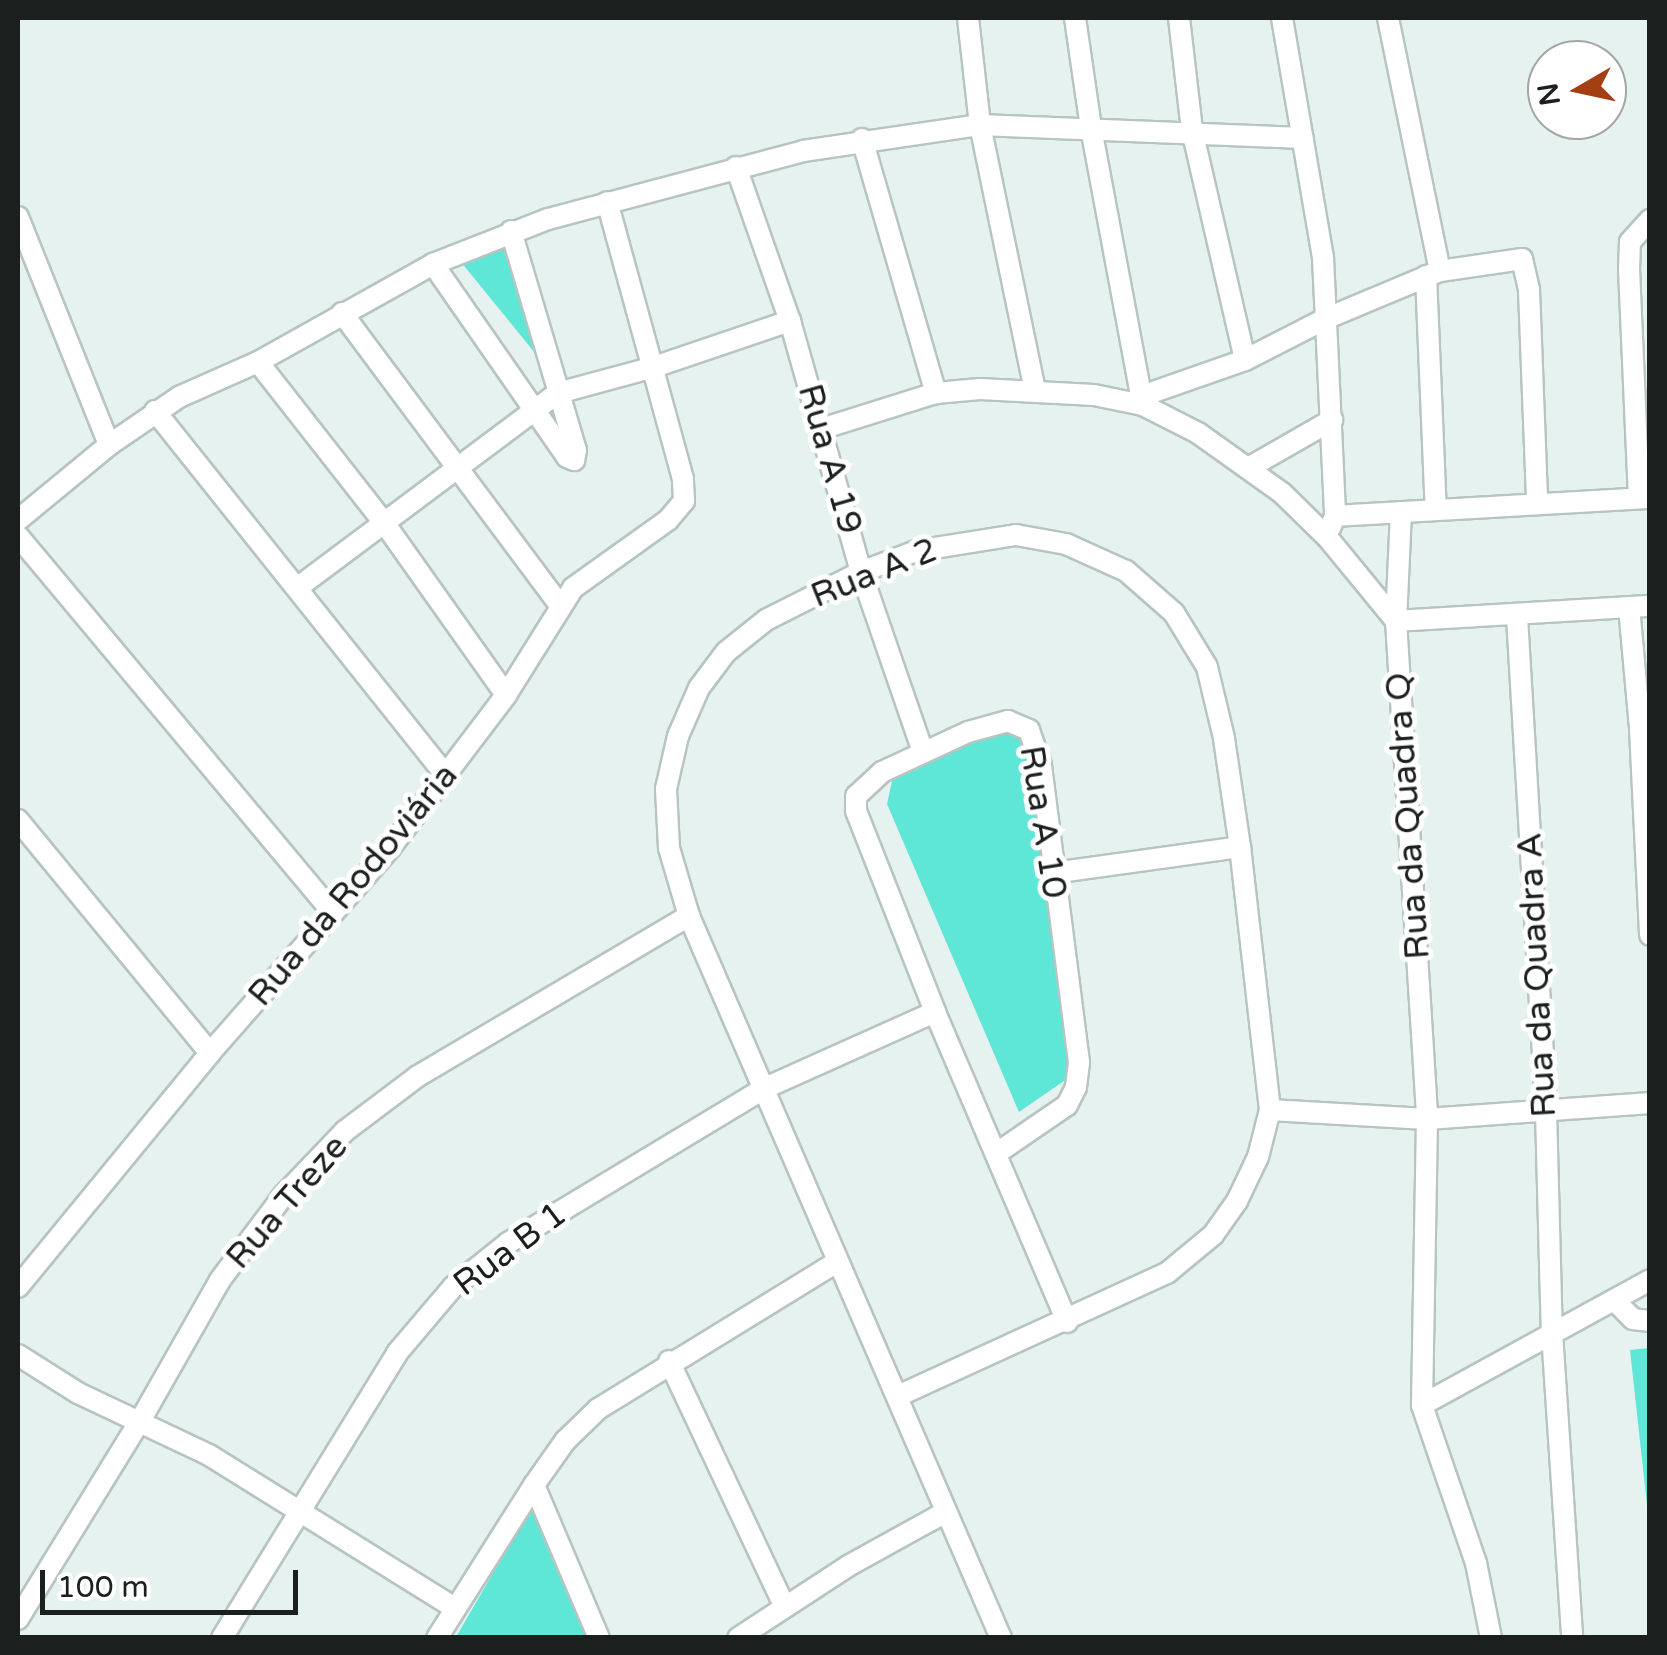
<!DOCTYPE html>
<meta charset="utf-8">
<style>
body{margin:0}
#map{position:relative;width:1667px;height:1655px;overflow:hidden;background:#e5f2f0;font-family:"Varela Round",sans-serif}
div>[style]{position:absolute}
.green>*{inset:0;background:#5ee6d7}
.roads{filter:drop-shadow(2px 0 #b7c4c2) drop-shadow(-2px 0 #b7c4c2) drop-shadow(0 2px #b7c4c2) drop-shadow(0 -2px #b7c4c2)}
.street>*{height:20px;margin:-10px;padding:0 10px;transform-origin:10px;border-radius:10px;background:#fff}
span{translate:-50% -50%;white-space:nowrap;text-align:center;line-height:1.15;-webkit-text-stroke:10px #fff;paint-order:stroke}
.street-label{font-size:35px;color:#1b201f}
.frame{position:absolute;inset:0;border:20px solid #1b201f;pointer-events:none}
.north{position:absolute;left:1527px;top:40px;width:100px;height:100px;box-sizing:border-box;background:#fff;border:2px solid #a4a6a5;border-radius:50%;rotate:261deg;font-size:28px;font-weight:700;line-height:40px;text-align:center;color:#1b201f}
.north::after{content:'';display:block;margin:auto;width:35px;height:45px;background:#a43f14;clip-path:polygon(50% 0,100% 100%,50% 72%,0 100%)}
.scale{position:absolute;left:40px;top:1570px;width:258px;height:45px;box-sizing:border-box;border:5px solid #1b201f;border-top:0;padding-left:12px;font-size:30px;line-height:35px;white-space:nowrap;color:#1b201f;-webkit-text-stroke:8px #fff;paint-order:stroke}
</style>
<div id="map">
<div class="green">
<i style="clip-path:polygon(507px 241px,548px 369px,461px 262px)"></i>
<i style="clip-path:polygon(1006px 724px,1035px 740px,1074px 1074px,1019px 1112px,887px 804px,894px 772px)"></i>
<i style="clip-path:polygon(1649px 1348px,1650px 1348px,1649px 1523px,1630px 1350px)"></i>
<i style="clip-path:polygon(537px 1497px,596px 1637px,456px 1637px)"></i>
</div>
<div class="roads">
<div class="street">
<i style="left:968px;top:18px;width:108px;rotate:83.6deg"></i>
<i style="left:980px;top:125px;width:271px;rotate:78.3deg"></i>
<i style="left:1075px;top:18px;width:111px;rotate:81.7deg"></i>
<i style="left:1091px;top:128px;width:282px;rotate:79.4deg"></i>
<i style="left:1179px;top:18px;width:113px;rotate:83.4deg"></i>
<i style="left:1192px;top:130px;width:236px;rotate:77deg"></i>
<i style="left:1282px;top:18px;width:243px;rotate:80.3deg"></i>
<i style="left:1323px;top:258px;width:258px;rotate:87.3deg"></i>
<i style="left:1388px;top:18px;width:258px;rotate:78.4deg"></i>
<i style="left:862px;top:139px;width:265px;rotate:73.8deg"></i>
<i style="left:736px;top:167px;width:163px;rotate:70.7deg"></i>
<i style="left:790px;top:321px;width:261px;rotate:74.2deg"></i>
<i style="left:861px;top:572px;width:190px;rotate:71deg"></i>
<i style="left:18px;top:217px;width:245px;rotate:68.2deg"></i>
<i style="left:511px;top:231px;width:228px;rotate:73.5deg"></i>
<i style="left:576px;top:450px;width:10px;rotate:101deg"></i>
<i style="left:433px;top:264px;width:235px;rotate:55.2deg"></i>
<i style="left:567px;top:457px;width:8px;rotate:23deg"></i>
<i style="left:1426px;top:276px;width:234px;rotate:87.6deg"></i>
<i style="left:342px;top:313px;width:364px;rotate:53.3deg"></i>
<i style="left:258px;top:362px;width:206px;rotate:51.9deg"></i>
<i style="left:385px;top:524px;width:209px;rotate:54.7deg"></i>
<i style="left:1142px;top:396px;width:109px;rotate:-19.3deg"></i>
<i style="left:1245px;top:360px;width:90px;rotate:-27.1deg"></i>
<i style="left:1325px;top:319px;width:125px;rotate:-22.7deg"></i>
<i style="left:1440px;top:271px;width:83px;rotate:-8.3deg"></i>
<i style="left:1522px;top:259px;width:32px;rotate:77deg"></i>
<i style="left:1529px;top:290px;width:213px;rotate:87.8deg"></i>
<i style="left:155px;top:411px;width:468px;rotate:51.4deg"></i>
<i style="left:821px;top:429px;width:121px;rotate:-17.4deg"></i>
<i style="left:936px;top:393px;width:44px;rotate:-5.2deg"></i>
<i style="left:980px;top:389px;width:114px;rotate:3deg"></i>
<i style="left:1094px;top:395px;width:50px;rotate:11.5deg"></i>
<i style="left:1143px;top:405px;width:62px;rotate:27deg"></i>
<i style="left:1198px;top:433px;width:103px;rotate:35.5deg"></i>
<i style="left:1282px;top:493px;width:63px;rotate:44.4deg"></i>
<i style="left:1327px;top:537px;width:109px;rotate:50.6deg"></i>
<i style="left:1396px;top:621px;width:254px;rotate:-3.4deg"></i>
<i style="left:1250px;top:467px;width:95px;rotate:-29.8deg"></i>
<i style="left:1639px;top:498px;width:228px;rotate:-92.5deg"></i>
<i style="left:1629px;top:270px;width:28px;rotate:-88deg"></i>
<i style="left:1630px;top:242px;width:30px;rotate:-48deg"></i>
<i style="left:1401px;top:512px;width:109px;rotate:92.6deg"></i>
<i style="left:1396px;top:621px;width:499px;rotate:86.4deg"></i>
<i style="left:1427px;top:1119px;width:286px;rotate:91deg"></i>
<i style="left:18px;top:520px;width:118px;rotate:-39.5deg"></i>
<i style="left:109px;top:445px;width:85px;rotate:-34.4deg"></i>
<i style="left:179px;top:397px;width:86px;rotate:-23.9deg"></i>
<i style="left:258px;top:362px;width:201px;rotate:-29.2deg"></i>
<i style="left:433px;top:264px;width:123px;rotate:-21.4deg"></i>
<i style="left:548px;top:219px;width:264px;rotate:-14.9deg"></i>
<i style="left:803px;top:151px;width:179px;rotate:-8.4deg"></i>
<i style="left:980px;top:125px;width:323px;rotate:2.3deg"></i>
<i style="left:1330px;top:528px;width:13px;rotate:-67deg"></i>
<i style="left:1335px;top:516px;width:316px;rotate:-3.3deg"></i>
<i style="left:18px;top:536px;width:489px;rotate:50.1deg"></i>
<i style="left:297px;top:588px;width:326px;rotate:-36.8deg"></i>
<i style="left:558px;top:393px;width:99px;rotate:-15.2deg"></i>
<i style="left:654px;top:367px;width:144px;rotate:-18.7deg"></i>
<i style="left:1629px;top:607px;width:122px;rotate:84.8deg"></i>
<i style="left:1640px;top:729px;width:206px;rotate:87.2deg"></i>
<i style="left:1517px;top:617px;width:495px;rotate:86.6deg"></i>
<i style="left:1546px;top:1111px;width:222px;rotate:88.5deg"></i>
<i style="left:1552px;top:1333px;width:306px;rotate:86.2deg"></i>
<i style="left:18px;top:820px;width:302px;rotate:50.5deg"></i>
<i style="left:1053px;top:873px;width:189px;rotate:-7.9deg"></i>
<i style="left:1270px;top:1110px;width:157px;rotate:3.3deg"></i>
<i style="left:1427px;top:1119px;width:224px;rotate:-4.1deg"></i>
<i style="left:997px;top:1153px;width:85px;rotate:-34.4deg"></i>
<i style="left:1067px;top:1105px;width:20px;rotate:-63deg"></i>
<i style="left:1076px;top:1087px;width:25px;rotate:-83deg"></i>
<i style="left:1079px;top:1062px;width:299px;rotate:-97.3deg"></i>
<i style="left:1041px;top:765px;width:37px;rotate:-109deg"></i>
<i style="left:1029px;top:730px;width:23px;rotate:-157deg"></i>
<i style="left:1008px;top:721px;width:41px;rotate:164.6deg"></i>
<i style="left:968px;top:732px;width:95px;rotate:155.1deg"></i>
<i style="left:882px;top:772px;width:35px;rotate:137deg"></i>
<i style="left:856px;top:796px;width:15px;rotate:90deg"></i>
<i style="left:856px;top:811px;width:216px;rotate:68.5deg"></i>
<i style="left:935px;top:1012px;width:337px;rotate:66.9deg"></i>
<i style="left:18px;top:1287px;width:303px;rotate:-50.6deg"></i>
<i style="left:210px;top:1053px;width:273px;rotate:-48.7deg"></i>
<i style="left:390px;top:848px;width:192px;rotate:-52.8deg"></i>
<i style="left:506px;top:695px;width:126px;rotate:-57.9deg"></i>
<i style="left:573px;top:588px;width:117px;rotate:-35.6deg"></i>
<i style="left:668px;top:520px;width:25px;rotate:-50deg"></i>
<i style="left:684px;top:501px;width:22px;rotate:-93deg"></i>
<i style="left:683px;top:479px;width:287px;rotate:-105.3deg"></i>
<i style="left:1614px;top:1300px;width:27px;rotate:45deg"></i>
<i style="left:1633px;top:1319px;width:17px;rotate:7deg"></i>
<i style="left:18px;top:1355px;width:71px;rotate:32.3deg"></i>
<i style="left:78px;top:1393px;width:145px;rotate:25.3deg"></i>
<i style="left:209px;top:1455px;width:290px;rotate:31.9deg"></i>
<i style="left:669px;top:1361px;width:270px;rotate:64.8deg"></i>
<i style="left:898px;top:1396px;width:296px;rotate:-24.6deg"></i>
<i style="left:1167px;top:1273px;width:60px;rotate:-39.6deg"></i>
<i style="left:1213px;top:1235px;width:42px;rotate:-54.8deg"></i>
<i style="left:1237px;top:1201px;width:49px;rotate:-64.5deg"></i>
<i style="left:1258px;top:1157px;width:49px;rotate:-75.7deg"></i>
<i style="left:1270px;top:1110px;width:265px;rotate:-96.5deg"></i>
<i style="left:1240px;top:847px;width:110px;rotate:-98.4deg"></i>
<i style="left:1224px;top:738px;width:73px;rotate:-103.5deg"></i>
<i style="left:1207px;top:667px;width:63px;rotate:-121.4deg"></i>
<i style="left:1174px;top:613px;width:64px;rotate:-138.8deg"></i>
<i style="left:1126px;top:571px;width:66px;rotate:-155.8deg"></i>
<i style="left:1066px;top:544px;width:51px;rotate:-169.8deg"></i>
<i style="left:1016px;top:535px;width:101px;rotate:170.9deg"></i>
<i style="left:916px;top:551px;width:59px;rotate:159.1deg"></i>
<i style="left:861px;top:572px;width:106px;rotate:153.2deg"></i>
<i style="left:766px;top:620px;width:51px;rotate:141.3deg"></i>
<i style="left:726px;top:652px;width:45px;rotate:126.9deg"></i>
<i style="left:699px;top:688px;width:52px;rotate:113.6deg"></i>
<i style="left:678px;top:736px;width:54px;rotate:102.8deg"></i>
<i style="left:666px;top:789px;width:59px;rotate:87.1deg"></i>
<i style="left:669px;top:848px;width:71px;rotate:73.6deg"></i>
<i style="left:689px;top:916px;width:787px;rotate:66.63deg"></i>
<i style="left:534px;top:1485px;width:166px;rotate:67deg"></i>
<i style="left:18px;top:1619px;width:233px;rotate:-58.4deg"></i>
<i style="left:140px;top:1421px;width:162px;rotate:-60.4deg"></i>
<i style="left:220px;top:1280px;width:105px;rotate:-53.1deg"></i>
<i style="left:283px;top:1196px;width:90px;rotate:-46.4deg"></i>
<i style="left:345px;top:1131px;width:91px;rotate:-37deg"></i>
<i style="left:418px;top:1076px;width:315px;rotate:-30.6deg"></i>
<i style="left:222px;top:1638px;width:334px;rotate:-58.4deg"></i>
<i style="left:397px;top:1353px;width:87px;rotate:-49.7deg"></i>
<i style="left:453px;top:1287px;width:70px;rotate:-38.7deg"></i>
<i style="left:508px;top:1243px;width:300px;rotate:-31.1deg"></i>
<i style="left:765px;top:1088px;width:186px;rotate:-24.1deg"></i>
<i style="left:437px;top:1638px;width:181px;rotate:-57.6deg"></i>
<i style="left:534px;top:1485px;width:54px;rotate:-54.8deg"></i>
<i style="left:565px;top:1441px;width:46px;rotate:-44.1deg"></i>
<i style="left:598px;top:1409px;width:281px;rotate:-31.6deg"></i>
<i style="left:738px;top:1638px;width:131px;rotate:-33.2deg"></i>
<i style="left:848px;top:1566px;width:112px;rotate:-28.9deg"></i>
<i style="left:1491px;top:1638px;width:76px;rotate:-101.3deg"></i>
<i style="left:1476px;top:1563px;width:167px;rotate:-108.9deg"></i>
<i style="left:1422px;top:1405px;width:260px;rotate:-28.7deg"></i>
</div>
</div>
<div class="street-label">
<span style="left:830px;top:459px;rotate:74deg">Rua A 19</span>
<span style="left:874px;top:573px;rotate:-22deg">Rua A 2</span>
<span style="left:1408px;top:816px;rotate:-94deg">Rua da Quadra Q</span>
<span style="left:1043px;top:822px;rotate:81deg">Rua A 10</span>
<span style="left:353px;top:885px;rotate:-50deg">Rua da Rodoviária</span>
<span style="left:1537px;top:975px;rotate:-93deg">Rua da Quadra A</span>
<span style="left:287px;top:1202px;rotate:-49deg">Rua Treze</span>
<span style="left:510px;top:1249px;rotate:-37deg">Rua B 1</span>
</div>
<div class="frame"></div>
<div class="north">N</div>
<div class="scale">100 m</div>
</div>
